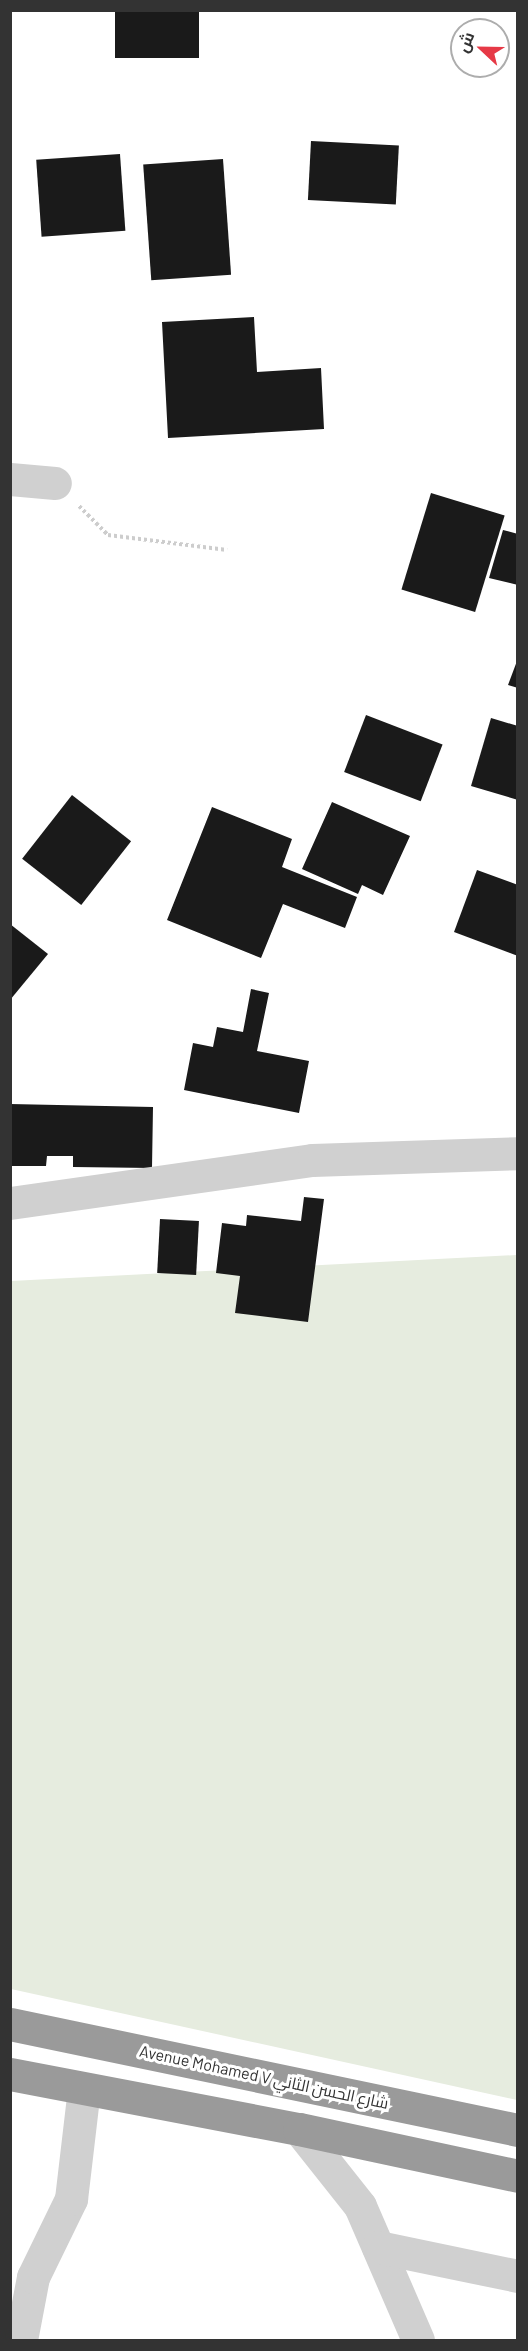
<!DOCTYPE html>
<meta charset="utf-8">
<style>
body{margin:0}
#map{position:relative;width:528px;height:2351px;overflow:hidden;background:#fff;font-family:Barlow,Cairo,sans-serif}
div>[style]{position:absolute}
.green>*{inset:0;background:#e6ecdf}
.building>*{inset:0;background:#1a1a1a;transform-origin:0 0}
.path>*{height:4px;margin-top:-2px;transform-origin:0;background:repeating-linear-gradient(90deg,#cdcdcd 0 3px,transparent 0 6px)}
.minor>*{height:33px;margin:-16.5px;padding:0 16.5px;transform-origin:16.5px;border-radius:16.5px;background:#d0d0d0}
.highway>*{height:33px;margin:-16.5px;padding:0 16.5px;transform-origin:16.5px;border-radius:16.5px;background:#9a9a9a}
span{translate:-50% -50%;white-space:nowrap;text-align:center;line-height:1.15;-webkit-text-stroke:6px #fff;paint-order:stroke}
.street-label{font-size:16px;color:#333}
.frame{position:absolute;inset:0;border:12px solid #333;pointer-events:none}
.north{position:absolute;left:450px;top:18px;width:60px;height:60px;box-sizing:border-box;background:#fff;border:2px solid #adadad;border-radius:50%;rotate:292deg;font-size:16px;font-weight:700;line-height:24px;text-align:center;color:#333}
.north::after{content:'';display:block;margin:auto;width:21px;height:27px;background:#e63946;clip-path:polygon(50% 0,100% 100%,50% 72%,0 100%)}
</style>
<div id="map">
<div class="green">
<i style="clip-path:polygon(517px 1255px,517px 2100px,11px 1989px,11px 1281px)"></i>
</div>
<div class="building">
<i style="left:115px;top:10px;width:84px;height:48px"></i>
<i style="left:311px;top:141px;width:88px;height:59px;rotate:3deg"></i>
<i style="left:120px;top:154px;width:77px;height:84px;rotate:86deg"></i>
<i style="left:223px;top:159px;width:116px;height:80px;rotate:86deg"></i>
<i style="clip-path:polygon(254px 317px,257px 372px,321px 368px,324px 429px,168px 438px,162px 322px)"></i>
<i style="left:431px;top:493px;width:77px;height:101px;rotate:17deg"></i>
<i style="clip-path:polygon(503px 530px,518px 534px,518px 585px,489px 578px)"></i>
<i style="clip-path:polygon(517px 661px,518px 661px,518px 688px,508px 685px)"></i>
<i style="left:366px;top:715px;width:82px;height:61px;rotate:21deg"></i>
<i style="clip-path:polygon(491px 718px,518px 726px,518px 800px,471px 786px)"></i>
<i style="left:72px;top:795px;width:75px;height:81px;rotate:38deg"></i>
<i style="clip-path:polygon(332px 802px,410px 836px,383px 895px,362px 885px,358px 894px,302px 869px)"></i>
<i style="clip-path:polygon(212px 807px,292px 839px,282px 867px,357px 897px,345px 928px,283px 904px,261px 958px,167px 920px)"></i>
<i style="clip-path:polygon(477px 870px,518px 885px,518px 956px,454px 932px)"></i>
<i style="clip-path:polygon(10px 924px,48px 954px,10px 1000px)"></i>
<i style="clip-path:polygon(251px 989px,269px 993px,257px 1051px,309px 1061px,299px 1113px,184px 1090px,193px 1043px,213px 1047px,217px 1027px,243px 1032px)"></i>
<i style="clip-path:polygon(10px 1104px,153px 1107px,152px 1168px,73px 1167px,73px 1156px,47px 1156px,46px 1166px,10px 1166px)"></i>
<i style="clip-path:polygon(304px 1197px,324px 1199px,308px 1322px,235px 1313px,240px 1276px,216px 1273px,222px 1223px,246px 1226px,247px 1215px,301px 1221px)"></i>
<i style="left:160px;top:1219px;width:39px;height:54px;rotate:3deg"></i>
</div>
<div class="path">
<i style="left:79px;top:506px;width:41px;rotate:45deg"></i>
<i style="left:108px;top:535px;width:120px;rotate:7.2deg"></i>
</div>
<div class="minor">
<i style="left:10px;top:479px;width:45px;rotate:5.1deg"></i>
<i style="left:10px;top:1203px;width:305px;rotate:-8.1deg"></i>
<i style="left:312px;top:1160px;width:206px;rotate:-1.9deg"></i>
<i style="left:299px;top:2129px;width:98px;rotate:51.6deg"></i>
<i style="left:360px;top:2206px;width:146px;rotate:66.6deg"></i>
<i style="left:378px;top:2247px;width:143px;rotate:11.7deg"></i>
<i style="left:21px;top:2340px;width:64px;rotate:-79.2deg"></i>
<i style="left:33px;top:2277px;width:87px;rotate:-64deg"></i>
<i style="left:71px;top:2199px;width:111px;rotate:-83.3deg"></i>
</div>
<div class="highway">
<i style="left:10px;top:2024px;width:519px;rotate:11.79deg"></i>
<i style="left:10px;top:2074px;width:294px;rotate:10.8deg"></i>
<i style="left:299px;top:2129px;width:224px;rotate:12.1deg"></i>
</div>
<div class="street-label">
<span style="left:264px;top:2077px;rotate:12deg">Avenue Mohamed V شارع الحسن الثاني</span>
</div>
<div class="frame"></div>
<div class="north">ش</div>
</div>
